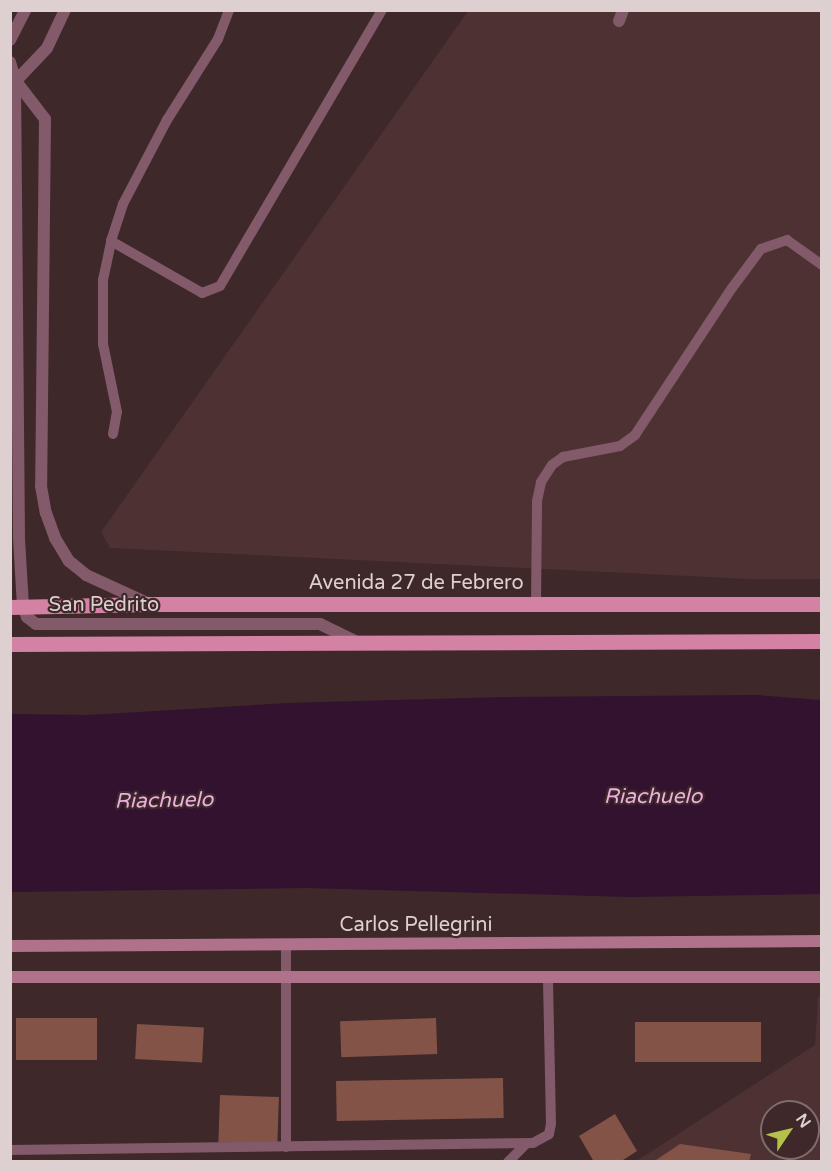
<!DOCTYPE html>
<style>
body{margin:0}
#map{position:relative;width:832px;height:1172px;overflow:hidden;background:#3e282a;font-family:"Varela Round",sans-serif}
div>[style]{position:absolute}
.built>*{inset:0;background:#4d3133}
.water>*{inset:0;background:#32122e}
.building>*{inset:0;background:#835347;transform-origin:0 0}
.lane>*{height:10px;margin:-5px;padding:0 5px;transform-origin:5px;border-radius:5px;background:#825a6a}
.street>*{height:12px;margin:-6px;padding:0 6px;transform-origin:6px;border-radius:6px;background:#825a6a}
.secondary>*{height:12px;margin:-6px;padding:0 6px;transform-origin:6px;border-radius:6px;background:#b0718b}
.primary>*{height:15px;margin:-7.5px;padding:0 7.5px;transform-origin:7.5px;border-radius:7.5px;background:#d482a4}
span{translate:-50% -50%;white-space:nowrap;text-align:center;line-height:1.15;-webkit-text-stroke:4.5px #3e282a;paint-order:stroke}
.street-label{font-size:20px;color:#decfd0}
.water-label{font-size:21px;color:#ecade0;font-style:italic}
.frame{position:absolute;inset:0;border:12px solid #decfd0;pointer-events:none}
.north{position:absolute;left:760px;top:1100px;width:60px;height:60px;box-sizing:border-box;background:#3e282a;border:2px solid #7e6b6c;border-radius:50%;rotate:55deg;font-size:16px;font-weight:700;line-height:24px;text-align:center;color:#decfd0}
.north::after{content:'';display:block;margin:auto;width:21px;height:27px;background:#b4c24a;clip-path:polygon(50% 0,100% 100%,50% 72%,0 100%)}
</style>
<div id="map">
<div class="built">
<i style="clip-path:polygon(468px 11px,821px 11px,821px 579px,749px 579px,110px 548px,101px 532px)"></i>
<i style="clip-path:polygon(evenodd,818px 997px,821px 997px,821px 1161px,635px 1162px,815px 1045px,818px 997px,772px 1112px,808px 1112px,808px 1148px,772px 1148px,772px 1112px)"></i>
</div>
<div class="water">
<i style="clip-path:polygon(756px 695px,821px 700px,821px 894px,629px 897px,307px 888px,11px 892px,11px 714px,88px 715px,288px 703px,504px 697px)"></i>
</div>
<div class="building">
<i style="left:16px;top:1018px;width:81px;height:42px"></i>
<i style="left:436px;top:1018px;width:36px;height:96px;rotate:88deg"></i>
<i style="left:635px;top:1022px;width:126px;height:40px"></i>
<i style="left:137px;top:1024px;width:67px;height:35px;rotate:3deg"></i>
<i style="left:503px;top:1078px;width:40px;height:167px;rotate:89deg"></i>
<i style="left:220px;top:1095px;width:59px;height:47px;rotate:2deg"></i>
<i style="clip-path:polygon(615px 1114px,637px 1151px,620px 1162px,594px 1162px,579px 1136px)"></i>
<i style="clip-path:polygon(680px 1144px,751px 1154px,749px 1162px,653px 1162px)"></i>
</div>
<div class="lane">
<i style="left:111px;top:241px;width:105px;rotate:29.7deg"></i>
<i style="left:202px;top:293px;width:19px;rotate:-21deg"></i>
<i style="left:220px;top:286px;width:320px;rotate:-59.6deg"></i>
<i style="left:113px;top:434px;width:22px;rotate:-80deg"></i>
<i style="left:117px;top:412px;width:69px;rotate:-101.6deg"></i>
<i style="left:103px;top:344px;width:64px;rotate:-90deg"></i>
<i style="left:103px;top:280px;width:40px;rotate:-78deg"></i>
<i style="left:111px;top:241px;width:39px;rotate:-72deg"></i>
<i style="left:123px;top:204px;width:95px;rotate:-62.4deg"></i>
<i style="left:167px;top:120px;width:96px;rotate:-57.8deg"></i>
<i style="left:218px;top:39px;width:31px;rotate:-69deg"></i>
<i style="left:536px;top:604px;width:103px;rotate:-89.4deg"></i>
<i style="left:537px;top:501px;width:19px;rotate:-78deg"></i>
<i style="left:541px;top:482px;width:20px;rotate:-57deg"></i>
<i style="left:552px;top:465px;width:14px;rotate:-36deg"></i>
<i style="left:563px;top:457px;width:58px;rotate:-10.9deg"></i>
<i style="left:620px;top:446px;width:19px;rotate:-36deg"></i>
<i style="left:635px;top:435px;width:176px;rotate:-56.6deg"></i>
<i style="left:732px;top:288px;width:49px;rotate:-53.4deg"></i>
<i style="left:761px;top:249px;width:28px;rotate:-19deg"></i>
<i style="left:787px;top:240px;width:43px;rotate:35.5deg"></i>
<i style="left:286px;top:1147px;width:202px;rotate:-90deg"></i>
<i style="left:10px;top:1150px;width:523px;rotate:-0.77deg"></i>
<i style="left:533px;top:1143px;width:18px;rotate:-29deg"></i>
<i style="left:549px;top:1134px;width:10px;rotate:-79deg"></i>
<i style="left:551px;top:1124px;width:147px;rotate:-91.2deg"></i>
<i style="left:508px;top:1162px;width:25px;rotate:-45deg"></i>
</div>
<div class="street">
<i style="left:619px;top:21px;width:12px;rotate:-70deg"></i>
<i style="left:10px;top:40px;width:34px;rotate:-63deg"></i>
<i style="left:10px;top:62px;width:19px;rotate:74deg"></i>
<i style="left:15px;top:80px;width:459px;rotate:89.5deg"></i>
<i style="left:19px;top:539px;width:68px;rotate:86.6deg"></i>
<i style="left:23px;top:607px;width:11px;rotate:68deg"></i>
<i style="left:27px;top:617px;width:11px;rotate:38deg"></i>
<i style="left:36px;top:624px;width:284px"></i>
<i style="left:320px;top:624px;width:41px;rotate:25.9deg"></i>
<i style="left:15px;top:80px;width:49px;rotate:52.4deg"></i>
<i style="left:45px;top:119px;width:367px;rotate:90.6deg"></i>
<i style="left:41px;top:486px;width:27px;rotate:80deg"></i>
<i style="left:46px;top:513px;width:27px;rotate:70deg"></i>
<i style="left:55px;top:538px;width:27px;rotate:59deg"></i>
<i style="left:69px;top:561px;width:22px;rotate:39deg"></i>
<i style="left:86px;top:575px;width:65px;rotate:24.6deg"></i>
<i style="left:11px;top:86px;width:52px;rotate:-46.5deg"></i>
<i style="left:47px;top:48px;width:42px;rotate:-64.7deg"></i>
</div>
<div class="secondary">
<i style="left:10px;top:946px;width:812px;rotate:-0.35deg"></i>
<i style="left:10px;top:977px;width:812px"></i>
</div>
<div class="primary">
<i style="left:10px;top:607px;width:140px;rotate:-1.2deg"></i>
<i style="left:150px;top:604px;width:672px"></i>
<i style="left:10px;top:644px;width:812px;rotate:-0.21deg"></i>
</div>
<div class="street-label">
<span style="left:416px;top:583px">Avenida 27 de Febrero</span>
<span style="left:104px;top:605px">San Pedrito</span>
<span style="left:416px;top:925px">Carlos Pellegrini</span>
</div>
<div class="water-label">
<span style="left:653px;top:797px">Riachuelo</span>
<span style="left:164px;top:801px;rotate:-1deg">Riachuelo</span>
</div>
<div class="frame"></div>
<div class="north">N</div>
</div>
